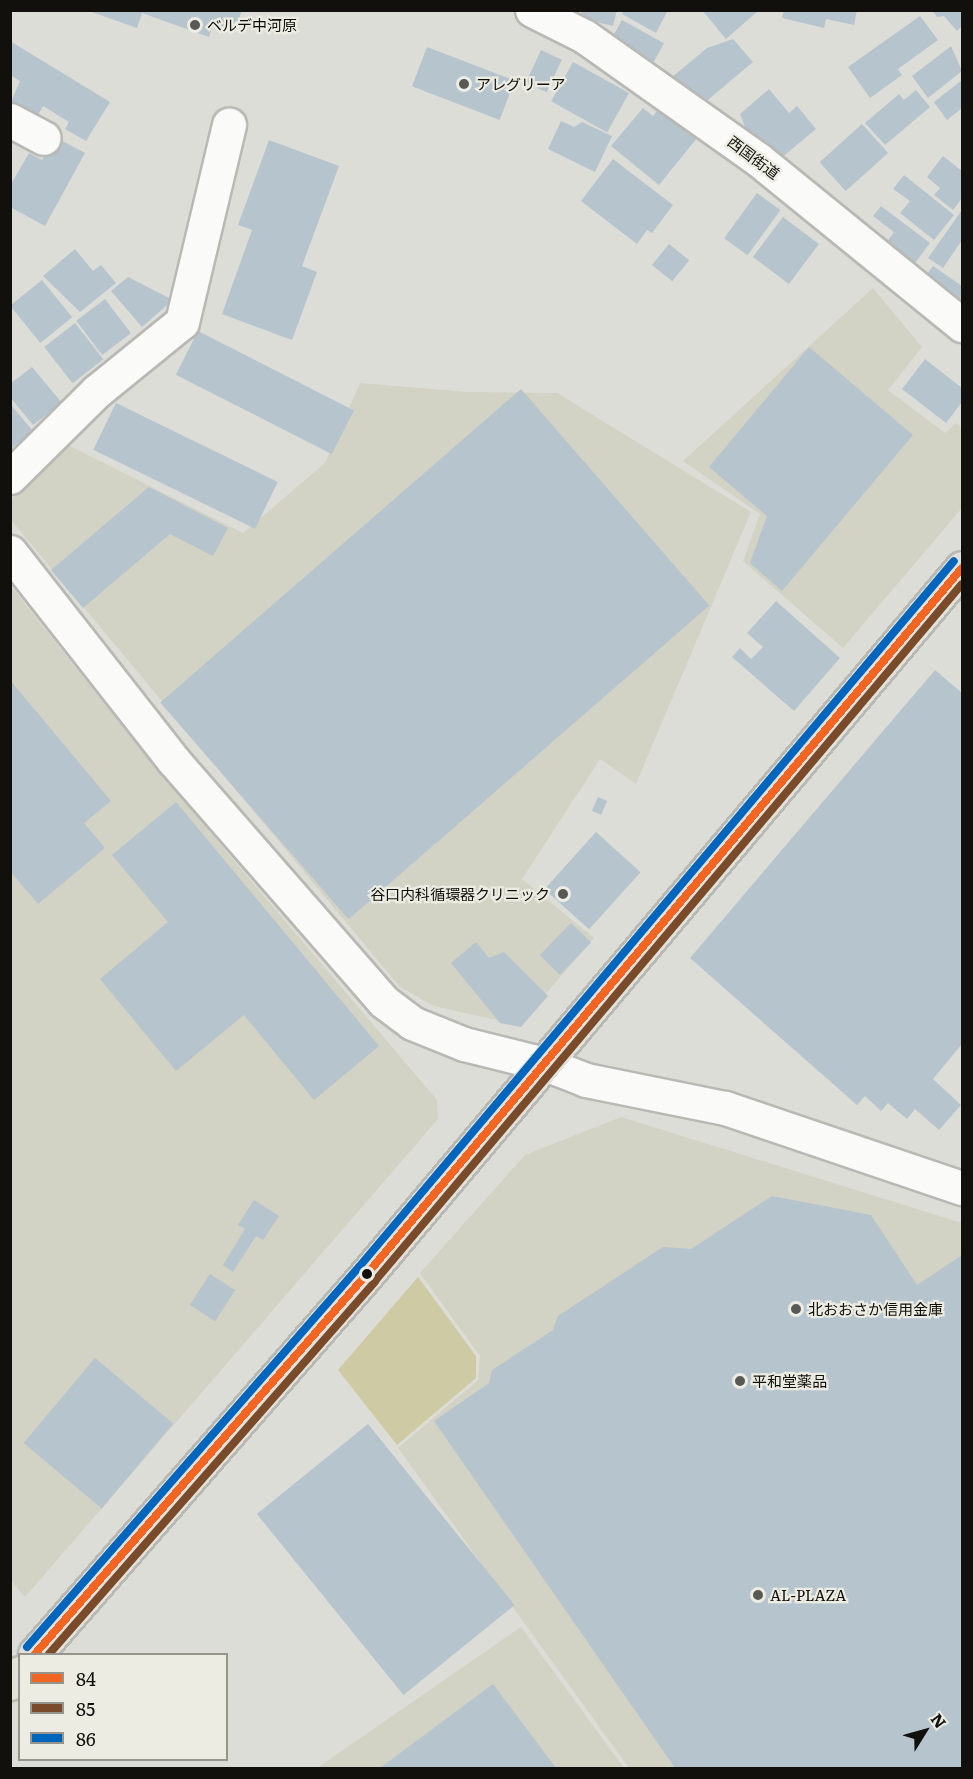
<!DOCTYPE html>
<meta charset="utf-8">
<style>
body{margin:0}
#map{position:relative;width:973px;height:1779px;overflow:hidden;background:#ddddd7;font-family:Literata,"Noto Sans JP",serif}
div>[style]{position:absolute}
.built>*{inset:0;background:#d2d2c5}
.green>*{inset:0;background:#cecaa3}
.building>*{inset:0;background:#b6c4ce;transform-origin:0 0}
.roads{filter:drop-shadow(2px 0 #b8b8b4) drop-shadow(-2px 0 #b8b8b4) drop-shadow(0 2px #b8b8b4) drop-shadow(0 -2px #b8b8b4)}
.minor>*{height:33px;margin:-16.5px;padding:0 16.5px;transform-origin:16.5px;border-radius:16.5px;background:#fafaf9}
.major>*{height:33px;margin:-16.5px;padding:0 16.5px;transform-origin:16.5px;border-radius:16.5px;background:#e3e2da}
.bus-1>*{height:8px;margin:-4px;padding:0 4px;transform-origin:4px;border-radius:4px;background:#f26522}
.bus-2>*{height:8px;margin:-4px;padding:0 4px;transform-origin:4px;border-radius:4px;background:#7a4b2a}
.bus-3>*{height:8px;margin:-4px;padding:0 4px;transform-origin:4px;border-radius:4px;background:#0065bd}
.dots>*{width:16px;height:16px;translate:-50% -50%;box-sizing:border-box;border:3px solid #edece2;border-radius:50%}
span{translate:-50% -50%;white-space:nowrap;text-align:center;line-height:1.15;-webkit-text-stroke:4.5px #edece2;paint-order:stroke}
.poi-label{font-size:15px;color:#11100d}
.left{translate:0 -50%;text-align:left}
.right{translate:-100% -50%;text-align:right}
.street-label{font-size:15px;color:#11100d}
.frame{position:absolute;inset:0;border:12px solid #11100d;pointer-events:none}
.legend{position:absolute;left:18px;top:1653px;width:210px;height:108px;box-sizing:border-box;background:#edece2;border:2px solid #95948d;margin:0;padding:8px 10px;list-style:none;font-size:18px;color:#11100d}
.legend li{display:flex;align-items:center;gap:12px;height:30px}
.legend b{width:30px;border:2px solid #95948d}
.north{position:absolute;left:895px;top:1701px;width:60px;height:60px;-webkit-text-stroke:4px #edece2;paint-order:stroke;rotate:53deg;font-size:16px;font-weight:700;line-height:24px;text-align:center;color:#11100d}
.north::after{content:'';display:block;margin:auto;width:21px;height:27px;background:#11100d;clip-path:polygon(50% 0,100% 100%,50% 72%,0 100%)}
</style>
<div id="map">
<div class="built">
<i style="clip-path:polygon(873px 288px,922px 347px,888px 390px,945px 433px,956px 423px,962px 429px,962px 508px,843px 648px,743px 561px,760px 514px,683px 461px)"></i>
<i style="clip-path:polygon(360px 383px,468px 392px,557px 393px,751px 512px,636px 784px,600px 759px,522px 879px,594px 938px,519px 1025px,434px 1006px,400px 987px,11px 520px,11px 500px,68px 445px,243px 533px,325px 463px)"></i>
<i style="clip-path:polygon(10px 585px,153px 765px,437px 1100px,438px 1119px,25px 1597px,10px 1579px)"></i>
<i style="clip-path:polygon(621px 1117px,962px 1223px,962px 1768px,629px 1768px,398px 1448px,478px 1380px,480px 1356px,420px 1273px,525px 1155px)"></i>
<i style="clip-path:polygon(521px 1627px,624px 1768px,317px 1768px)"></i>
</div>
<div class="green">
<i style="clip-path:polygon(418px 1277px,476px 1356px,476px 1378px,397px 1445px,338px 1370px)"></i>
</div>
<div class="building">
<i style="clip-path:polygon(242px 10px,235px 31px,213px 23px,209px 37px,142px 13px,137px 28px,89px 11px)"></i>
<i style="clip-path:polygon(582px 10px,617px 10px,613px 26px,580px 18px)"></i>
<i style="clip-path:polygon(624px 10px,668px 10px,656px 33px,622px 14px)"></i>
<i style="clip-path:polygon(702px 10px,759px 10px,726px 39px)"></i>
<i style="clip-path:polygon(784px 10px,857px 10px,854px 25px,826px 19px,824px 28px,782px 18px)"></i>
<i style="clip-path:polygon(932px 10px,962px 10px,962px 26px,957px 31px,944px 16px,937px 17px)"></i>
<i style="clip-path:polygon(920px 16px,938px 40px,898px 69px,902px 75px,870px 98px,848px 67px)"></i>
<i style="left:622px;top:20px;width:48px;height:25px;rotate:29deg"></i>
<i style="clip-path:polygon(733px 39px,753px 62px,697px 109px,671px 78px,707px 48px)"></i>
<i style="clip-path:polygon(10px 41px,110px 102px,86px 141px,65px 129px,69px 122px,43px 106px,36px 119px,10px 104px,20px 81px,10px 75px)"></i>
<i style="clip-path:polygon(951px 46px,962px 71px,928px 98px,912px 76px)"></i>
<i style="left:427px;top:47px;width:94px;height:42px;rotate:21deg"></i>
<i style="left:541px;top:50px;width:23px;height:36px;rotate:25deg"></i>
<i style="left:573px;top:62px;width:64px;height:45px;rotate:29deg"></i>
<i style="clip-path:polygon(962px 80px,962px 108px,947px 120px,934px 102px)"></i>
<i style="clip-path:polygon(769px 89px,789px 113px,797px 106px,816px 129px,780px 159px,767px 143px,758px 150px,743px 132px,745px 127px,740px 114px)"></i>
<i style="clip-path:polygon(916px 90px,930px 107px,885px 145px,865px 123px,899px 94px,904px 100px)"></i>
<i style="clip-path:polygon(660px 107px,697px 138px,659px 185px,611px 146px,643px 108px,653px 116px)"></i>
<i style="clip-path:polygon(561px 121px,574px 127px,582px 122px,612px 136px,595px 172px,548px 149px)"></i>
<i style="left:862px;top:124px;width:39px;height:57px;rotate:48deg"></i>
<i style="clip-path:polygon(55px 137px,85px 153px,45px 226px,10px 207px,10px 186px,29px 153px,42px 160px)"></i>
<i style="clip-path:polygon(269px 140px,339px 166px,302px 266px,317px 272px,292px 340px,222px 314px,252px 230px,238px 225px)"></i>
<i style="clip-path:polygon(943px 156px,962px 171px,962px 198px,953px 210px,934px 195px,940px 188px,927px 177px)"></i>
<i style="clip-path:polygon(613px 159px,673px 205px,652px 233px,647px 230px,637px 244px,581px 201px)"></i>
<i style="clip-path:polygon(904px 175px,954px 215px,934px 240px,900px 213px,910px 201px,893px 189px)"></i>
<i style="left:757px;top:193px;width:29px;height:56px;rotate:36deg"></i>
<i style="clip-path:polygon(881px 206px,930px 243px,912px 267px,884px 246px,894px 232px,873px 216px)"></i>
<i style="clip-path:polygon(962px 210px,962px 240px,943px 268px,928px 258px)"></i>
<i style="left:783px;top:217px;width:45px;height:50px;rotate:37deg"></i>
<i style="left:669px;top:244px;width:26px;height:27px;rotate:39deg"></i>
<i style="clip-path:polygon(75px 249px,93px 271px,101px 265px,116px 283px,80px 312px,43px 276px)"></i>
<i style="clip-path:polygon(933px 266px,962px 286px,960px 303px,924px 278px)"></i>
<i style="clip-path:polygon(128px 277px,173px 300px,142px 327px,111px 291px)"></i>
<i style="left:42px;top:280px;width:48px;height:41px;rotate:51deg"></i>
<i style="left:105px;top:299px;width:43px;height:36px;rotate:53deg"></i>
<i style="left:75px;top:323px;width:46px;height:39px;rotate:52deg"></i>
<i style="left:198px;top:331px;width:175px;height:49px;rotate:27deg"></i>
<i style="clip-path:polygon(809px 347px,913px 435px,782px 591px,750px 563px,767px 516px,709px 467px)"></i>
<i style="clip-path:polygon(925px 359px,962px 388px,962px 402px,946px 423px,902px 389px)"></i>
<i style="clip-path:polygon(32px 367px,62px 403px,33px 425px,10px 397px,10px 384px)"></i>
<i style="left:521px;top:389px;width:287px;height:478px;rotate:49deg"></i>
<i style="left:116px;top:403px;width:180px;height:52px;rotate:26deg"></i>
<i style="clip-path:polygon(10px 404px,33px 431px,10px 449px)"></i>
<i style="clip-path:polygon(149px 487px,228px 528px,213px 556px,170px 534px,83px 608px,51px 570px)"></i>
<i style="clip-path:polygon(776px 601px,840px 658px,794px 711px,732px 657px,740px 648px,751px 659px,763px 647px,747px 633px)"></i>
<i style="clip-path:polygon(935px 670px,962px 693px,962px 1044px,933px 1079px,961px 1105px,939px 1130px,915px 1109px,907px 1119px,888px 1103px,881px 1111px,865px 1096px,857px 1105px,690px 958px)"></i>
<i style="clip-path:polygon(10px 680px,111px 801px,84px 823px,105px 848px,38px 904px,10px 871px)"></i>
<i style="left:598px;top:797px;width:10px;height:15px;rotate:24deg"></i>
<i style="clip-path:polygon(176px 802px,379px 1046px,314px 1100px,244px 1015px,176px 1071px,100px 979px,168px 922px,112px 855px)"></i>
<i style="left:596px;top:832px;width:60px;height:77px;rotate:42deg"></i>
<i style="left:571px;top:923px;width:28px;height:45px;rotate:44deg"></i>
<i style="clip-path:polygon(476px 942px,489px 958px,504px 952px,548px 996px,521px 1027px,500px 1023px,451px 963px)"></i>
<i style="clip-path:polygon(772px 1196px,871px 1215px,917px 1285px,962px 1255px,962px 1768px,675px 1768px,434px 1421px,489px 1383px,492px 1370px,553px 1330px,558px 1316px,663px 1247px,691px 1249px)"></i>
<i style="clip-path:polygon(254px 1200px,279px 1216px,263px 1240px,256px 1236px,233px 1272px,223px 1265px,245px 1229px,238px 1225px)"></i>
<i style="left:210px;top:1274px;width:30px;height:37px;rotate:33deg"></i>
<i style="left:95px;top:1358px;width:102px;height:111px;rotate:40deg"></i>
<i style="left:368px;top:1424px;width:233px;height:143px;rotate:51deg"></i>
<i style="clip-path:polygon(493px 1684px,556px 1768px,380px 1768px)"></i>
</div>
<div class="roads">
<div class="minor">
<i style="left:532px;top:10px;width:58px;rotate:26.6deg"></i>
<i style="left:584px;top:36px;width:214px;rotate:35.3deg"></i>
<i style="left:759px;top:160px;width:262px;rotate:39.1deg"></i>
<i style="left:10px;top:120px;width:38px;rotate:28deg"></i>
<i style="left:10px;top:477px;width:122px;rotate:-44.7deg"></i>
<i style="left:97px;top:391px;width:109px;rotate:-39.1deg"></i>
<i style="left:182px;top:322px;width:203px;rotate:-76.6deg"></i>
<i style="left:10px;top:552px;width:264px;rotate:51.9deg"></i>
<i style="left:173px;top:760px;width:320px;rotate:48.9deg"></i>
<i style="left:383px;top:1001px;width:36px;rotate:37deg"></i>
<i style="left:412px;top:1023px;width:56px;rotate:22deg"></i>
<i style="left:464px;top:1044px;width:83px;rotate:13.9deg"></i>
<i style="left:545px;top:1064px;width:44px;rotate:21.3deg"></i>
<i style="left:586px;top:1080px;width:142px;rotate:11.4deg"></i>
<i style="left:725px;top:1108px;width:250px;rotate:18.7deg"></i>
</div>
<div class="major">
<i style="left:35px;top:1654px;width:505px;rotate:-48.86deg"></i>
<i style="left:367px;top:1274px;width:923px;rotate:-49.88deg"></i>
<i style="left:10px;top:1683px;width:14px;rotate:-45deg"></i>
</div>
</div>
<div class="bus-1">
<i style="left:35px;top:1654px;width:505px;rotate:-48.86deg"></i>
<i style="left:367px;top:1274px;width:923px;rotate:-49.88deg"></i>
</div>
<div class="bus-2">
<i style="left:49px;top:1654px;width:495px;rotate:-48.8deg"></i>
<i style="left:375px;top:1281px;width:911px;rotate:-49.9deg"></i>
</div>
<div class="bus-3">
<i style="left:27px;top:1647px;width:505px;rotate:-48.86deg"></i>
<i style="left:359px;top:1267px;width:923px;rotate:-49.88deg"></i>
</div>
<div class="dots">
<i style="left:195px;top:25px;background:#585854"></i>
<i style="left:464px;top:84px;background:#585854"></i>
<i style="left:563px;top:894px;background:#585854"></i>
<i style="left:367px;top:1274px;background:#11100d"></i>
<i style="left:796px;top:1309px;background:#585854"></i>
<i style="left:740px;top:1381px;background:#585854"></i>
<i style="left:758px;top:1595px;background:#585854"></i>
</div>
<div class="poi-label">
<span class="left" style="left:207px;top:25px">ベルデ中河原</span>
<span class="left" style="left:476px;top:84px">アレグリーア</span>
<span class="right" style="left:550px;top:894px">谷口内科循環器クリニック</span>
<span class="left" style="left:808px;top:1309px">北おおさか信用金庫</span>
<span class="left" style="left:752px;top:1381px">平和堂薬品</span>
<span class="left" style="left:770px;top:1595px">AL-PLAZA</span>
</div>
<div class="street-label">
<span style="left:754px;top:157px;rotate:37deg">西国街道</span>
</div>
<div class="frame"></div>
<ul class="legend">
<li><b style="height:8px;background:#f26522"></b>84</li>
<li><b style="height:8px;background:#7a4b2a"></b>85</li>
<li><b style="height:8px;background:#0065bd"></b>86</li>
</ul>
<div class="north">N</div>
</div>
